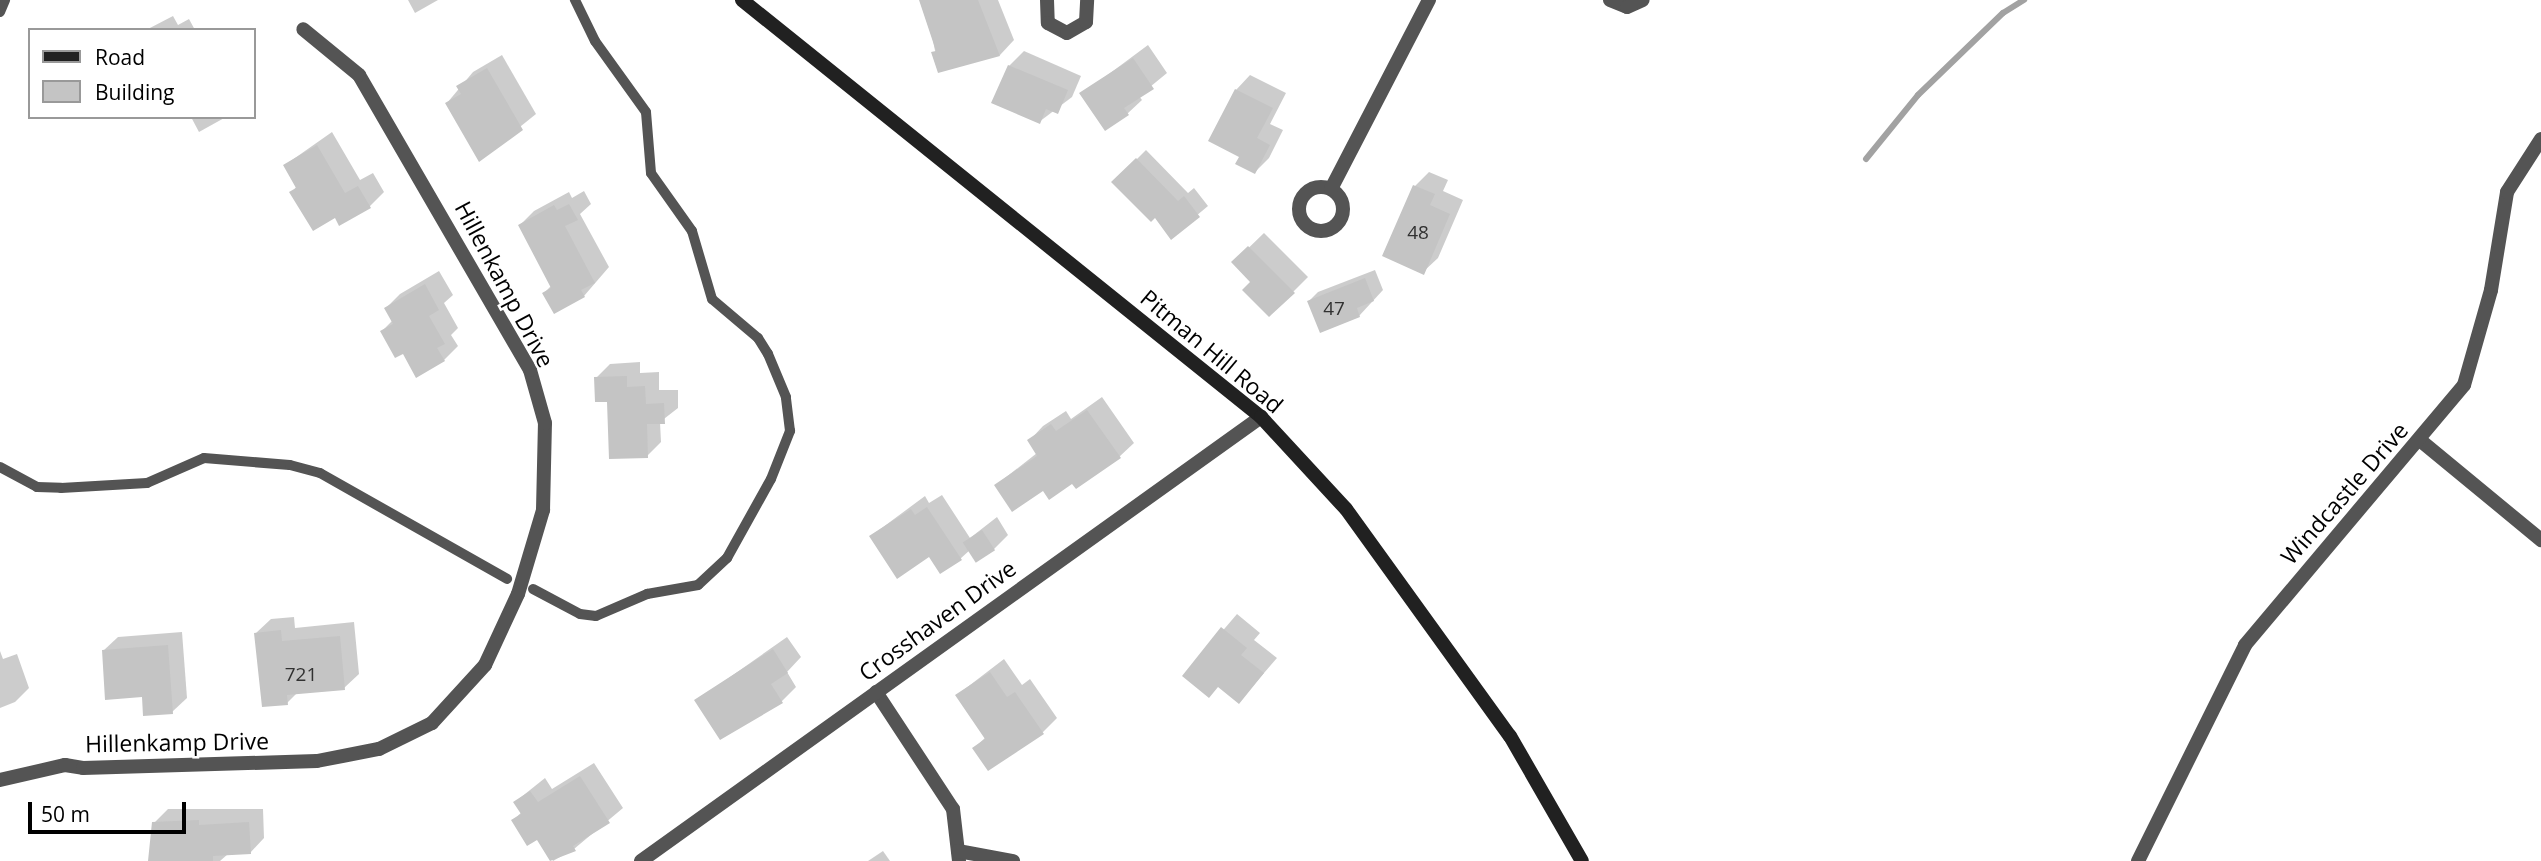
<!DOCTYPE html>
<style>
body{margin:0}
#map{position:relative;width:2541px;height:861px;overflow:hidden;background:#fff;font-family:"Open Sans",sans-serif}
div>[style]{position:absolute}
.shadow>*{inset:0;background:#0003}
.stream>*{height:6px;margin:-3px;padding:0 3px;transform-origin:3px;border-radius:3px;background:#a2a2a2}
.building>*{inset:0;background:#c4c4c4;transform-origin:0 0}
.lane>*{height:10px;margin:-5px;padding:0 5px;transform-origin:5px;border-radius:5px;background:#545454}
.street>*{height:14px;margin:-7px;padding:0 7px;transform-origin:7px;border-radius:7px;background:#545454}
.street>.ring{margin:-7px;padding:0;box-sizing:content-box;background:none;border:14px solid #545454;border-radius:50%}
.secondary>*{height:14px;margin:-7px;padding:0 7px;transform-origin:7px;border-radius:7px;background:#212121}
span{translate:-50% -50%;white-space:nowrap;text-align:center;line-height:1.15;-webkit-text-stroke:5px #fff;paint-order:stroke}
.number-label{font-size:19px;color:#313131}
.number-label span{-webkit-text-stroke-width:0}
.street-label{font-size:23px;color:#000}
.legend{position:absolute;left:28px;top:28px;width:228px;height:91px;box-sizing:border-box;background:#fff;border:2px solid #999;margin:0;padding:9px 12px;list-style:none;font-size:21px;color:#000}
.legend li{display:flex;align-items:center;gap:14px;height:35px}
.legend b{width:35px;border:2px solid #999}
.scale{position:absolute;left:28px;top:802px;width:158px;height:32px;box-sizing:border-box;border:4px solid #000;border-top:0;padding-left:9px;font-size:21px;line-height:24px;white-space:nowrap;color:#000;-webkit-text-stroke:5px #fff;paint-order:stroke}
</style>
<div id="map">
<div class="shadow">
<i style="clip-path:polygon(408px 0,438px 0,415px 13px)"></i>
<i style="clip-path:polygon(925px 0,998px 0,1014px 40px,1000px 55px,939px 71px)"></i>
<i style="clip-path:polygon(173px 16px,178px 25px,189px 19px,195px 30px,146px 30px)"></i>
<i style="clip-path:polygon(1148px 45px,1167px 73px,1139px 96px,1142px 100px,1127px 114px,1082px 94px)"></i>
<i style="clip-path:polygon(1024px 51px,1081px 76px,1072px 97px,1039px 122px,1009px 66px)"></i>
<i style="clip-path:polygon(502px 55px,536px 114px,480px 159px,447px 103px,473px 72px)"></i>
<i style="clip-path:polygon(1250px 75px,1286px 93px,1270px 124px,1283px 130px,1269px 158px,1255px 172px,1241px 156px,1236px 90px)"></i>
<i style="clip-path:polygon(191px 117px,226px 117px,199px 132px)"></i>
<i style="clip-path:polygon(332px 132px,360px 180px,373px 173px,384px 192px,370px 206px,335px 216px,292px 192px,297px 186px,285px 165px)"></i>
<i style="clip-path:polygon(1146px 150px,1188px 193px,1194px 188px,1208px 206px,1171px 237px,1155px 216px,1114px 182px)"></i>
<i style="clip-path:polygon(1429px 172px,1448px 180px,1443px 191px,1463px 200px,1438px 258px,1423px 272px,1415px 186px)"></i>
<i style="clip-path:polygon(584px 191px,591px 204px,580px 214px,609px 267px,584px 296px,544px 293px,552px 285px,520px 225px,534px 211px,569px 192px,572px 198px)"></i>
<i style="clip-path:polygon(1264px 233px,1308px 277px,1270px 315px,1253px 282px,1234px 262px)"></i>
<i style="clip-path:polygon(1375px 270px,1383px 290px,1359px 316px,1309px 301px,1318px 292px)"></i>
<i style="clip-path:polygon(439px 271px,453px 295px,444px 303px,458px 328px,451px 335px,458px 346px,444px 360px,403px 352px,382px 331px,393px 320px,386px 308px,400px 294px)"></i>
<i style="clip-path:polygon(640px 362px,640px 373px,659px 372px,659px 390px,678px 390px,678px 408px,660px 422px,661px 442px,647px 456px,596px 378px,610px 364px)"></i>
<i style="clip-path:polygon(1102px 397px,1134px 443px,1119px 457px,1073px 482px,1044px 488px,996px 485px,1037px 453px,1029px 441px,1043px 426px,1066px 411px,1071px 419px)"></i>
<i style="clip-path:polygon(942px 495px,970px 538px,997px 517px,1008px 535px,994px 549px,970px 550px,960px 559px,930px 555px,871px 536px,925px 496px,929px 503px)"></i>
<i style="clip-path:polygon(1237px 614px,1260px 633px,1254px 640px,1277px 658px,1239px 702px,1219px 686px,1184px 676px)"></i>
<i style="clip-path:polygon(294px 617px,295px 628px,354px 622px,359px 674px,344px 688px,298px 692px,287px 703px,256px 633px,271px 619px)"></i>
<i style="clip-path:polygon(182px 632px,187px 698px,172px 712px,144px 695px,103px 651px,118px 637px)"></i>
<i style="clip-path:polygon(787px 637px,801px 657px,787px 672px,796px 687px,782px 701px,720px 738px,696px 701px)"></i>
<i style="clip-path:polygon(0 651px,3px 659px,17px 654px,29px 688px,15px 702px,0 708px)"></i>
<i style="clip-path:polygon(1004px 659px,1022px 685px,1030px 679px,1057px 718px,1043px 732px,974px 748px,986px 737px,957px 695px)"></i>
<i style="clip-path:polygon(594px 763px,623px 808px,574px 849px,553px 861px,538px 838px,513px 820px,522px 812px,515px 802px,545px 778px,552px 789px)"></i>
<i style="clip-path:polygon(168px 809px,263px 809px,264px 838px,250px 853px,228px 854px,220px 861px,150px 861px,154px 823px)"></i>
<i style="clip-path:polygon(883px 851px,890px 861px,868px 861px)"></i>
</div>
<div class="stream">
<i style="left:1866px;top:159px;width:82px;rotate:-50.9deg"></i>
<i style="left:1918px;top:95px;width:118px;rotate:-44deg"></i>
<i style="left:2003px;top:13px;width:25px;rotate:-32deg"></i>
</div>
<div class="building">
<i style="clip-path:polygon(919px 0,978px 0,1000px 56px,938px 73px,931px 52px,936px 51px)"></i>
<i style="clip-path:polygon(1133px 58px,1154px 89px,1124px 108px,1129px 115px,1105px 131px,1079px 93px)"></i>
<i style="clip-path:polygon(1008px 65px,1068px 90px,1058px 114px,1046px 109px,1040px 124px,991px 103px)"></i>
<i style="clip-path:polygon(487px 68px,523px 130px,479px 162px,445px 103px,461px 94px,456px 86px)"></i>
<i style="clip-path:polygon(1235px 89px,1273px 108px,1257px 138px,1270px 145px,1255px 174px,1235px 164px,1239px 157px,1208px 141px)"></i>
<i style="clip-path:polygon(317px 145px,345px 193px,358px 186px,371px 208px,339px 226px,335px 218px,313px 231px,289px 192px,296px 188px,283px 165px)"></i>
<i style="clip-path:polygon(1136px 158px,1178px 201px,1184px 196px,1200px 217px,1171px 240px,1155px 218px,1151px 222px,1111px 182px)"></i>
<i style="clip-path:polygon(1413px 185px,1435px 194px,1430px 205px,1450px 214px,1424px 275px,1382px 256px)"></i>
<i style="clip-path:polygon(569px 204px,578px 220px,565px 226px,595px 283px,581px 290px,585px 297px,554px 314px,542px 293px,551px 288px,518px 225px,554px 205px,557px 210px)"></i>
<i style="clip-path:polygon(1248px 246px,1295px 293px,1269px 317px,1242px 290px,1250px 282px,1231px 262px)"></i>
<i style="clip-path:polygon(1365px 278px,1374px 301px,1357px 308px,1360px 317px,1320px 333px,1307px 301px)"></i>
<i style="clip-path:polygon(425px 284px,439px 310px,429px 316px,445px 344px,437px 348px,445px 361px,416px 378px,403px 354px,395px 358px,380px 331px,393px 324px,384px 308px)"></i>
<i style="clip-path:polygon(627px 376px,627px 387px,645px 386px,646px 404px,664px 403px,665px 424px,647px 424px,648px 458px,609px 459px,607px 402px,595px 402px,594px 377px)"></i>
<i style="clip-path:polygon(1087px 410px,1121px 458px,1076px 489px,1072px 484px,1049px 500px,1043px 491px,1012px 512px,994px 485px,1037px 456px,1027px 440px,1051px 424px,1056px 431px)"></i>
<i style="clip-path:polygon(927px 507px,962px 560px,940px 574px,929px 557px,897px 579px,869px 536px,911px 509px,915px 515px)"></i>
<i style="left:982px;top:530px;width:24px;height:23px;rotate:57deg"></i>
<i style="clip-path:polygon(1221px 627px,1247px 648px,1241px 655px,1264px 673px,1239px 704px,1218px 687px,1209px 698px,1182px 676px)"></i>
<i style="clip-path:polygon(281px 630px,282px 641px,340px 636px,345px 690px,287px 695px,288px 705px,262px 707px,254px 633px)"></i>
<i style="clip-path:polygon(168px 645px,173px 714px,143px 716px,142px 697px,105px 700px,102px 650px)"></i>
<i style="clip-path:polygon(773px 649px,788px 673px,771px 684px,783px 703px,720px 740px,694px 700px)"></i>
<i style="clip-path:polygon(990px 672px,1007px 697px,1015px 692px,1044px 734px,988px 771px,972px 748px,985px 739px,955px 695px)"></i>
<i style="clip-path:polygon(580px 776px,610px 823px,573px 846px,576px 851px,550px 861px,537px 840px,527px 846px,511px 820px,521px 814px,513px 802px,530px 791px,538px 802px)"></i>
<i style="clip-path:polygon(199px 820px,199px 825px,249px 822px,251px 854px,213px 856px,213px 861px,148px 861px,152px 822px)"></i>
</div>
<div class="lane">
<i style="left:0;top:12px;width:13px;rotate:-67deg"></i>
<i style="left:0;top:467px;width:42px;rotate:28.4deg"></i>
<i style="left:37px;top:487px;width:24px;rotate:2deg"></i>
<i style="left:61px;top:488px;width:86px;rotate:-3.3deg"></i>
<i style="left:147px;top:483px;width:62px;rotate:-23.7deg"></i>
<i style="left:204px;top:458px;width:86px;rotate:4.7deg"></i>
<i style="left:290px;top:465px;width:31px;rotate:15deg"></i>
<i style="left:320px;top:473px;width:215px;rotate:29.5deg"></i>
<i style="left:533px;top:589px;width:53px;rotate:28deg"></i>
<i style="left:580px;top:614px;width:16px;rotate:7deg"></i>
<i style="left:596px;top:616px;width:56px;rotate:-23.3deg"></i>
<i style="left:647px;top:594px;width:52px;rotate:-10deg"></i>
<i style="left:698px;top:585px;width:40px;rotate:-43deg"></i>
<i style="left:727px;top:558px;width:90px;rotate:-60.9deg"></i>
<i style="left:771px;top:479px;width:52px;rotate:-68.4deg"></i>
<i style="left:790px;top:431px;width:34px;rotate:-97deg"></i>
<i style="left:786px;top:397px;width:47px;rotate:-112.7deg"></i>
<i style="left:768px;top:354px;width:19px;rotate:-122deg"></i>
<i style="left:758px;top:338px;width:60px;rotate:-139.7deg"></i>
<i style="left:712px;top:299px;width:71px;rotate:-106.4deg"></i>
<i style="left:692px;top:231px;width:71px;rotate:-125.3deg"></i>
<i style="left:651px;top:173px;width:61px;rotate:-94.7deg"></i>
<i style="left:646px;top:112px;width:87px;rotate:-125.7deg"></i>
<i style="left:595px;top:41px;width:46px;rotate:-116deg"></i>
</div>
<div class="street">
<i style="left:1047px;top:0;width:23px;rotate:88deg"></i>
<i style="left:1048px;top:23px;width:21px;rotate:28deg"></i>
<i style="left:1067px;top:33px;width:22px;rotate:-30deg"></i>
<i style="left:1086px;top:22px;width:22px;rotate:-87deg"></i>
<i style="left:1610px;top:0;width:18px;rotate:22deg"></i>
<i style="left:1627px;top:7px;width:17px;rotate:-24deg"></i>
<i class="ring" style="left:1299px;top:187px;width:30px;height:30px"></i>
<i style="left:1331px;top:189px;width:213px;rotate:-62.6deg"></i>
<i style="left:2421px;top:441px;width:156px;rotate:39.5deg"></i>
<i style="left:876px;top:692px;width:140px;rotate:56.7deg"></i>
<i style="left:953px;top:809px;width:52px;rotate:83.4deg"></i>
<i style="left:0;top:780px;width:67px;rotate:-13deg"></i>
<i style="left:65px;top:765px;width:18px;rotate:9deg"></i>
<i style="left:83px;top:768px;width:234px;rotate:-1.7deg"></i>
<i style="left:317px;top:761px;width:63px;rotate:-11deg"></i>
<i style="left:379px;top:749px;width:59px;rotate:-26.1deg"></i>
<i style="left:432px;top:723px;width:79px;rotate:-47.6deg"></i>
<i style="left:485px;top:665px;width:78px;rotate:-65.1deg"></i>
<i style="left:518px;top:594px;width:88px;rotate:-73.4deg"></i>
<i style="left:543px;top:510px;width:87px;rotate:-88.7deg"></i>
<i style="left:545px;top:423px;width:55px;rotate:-105.8deg"></i>
<i style="left:530px;top:370px;width:341px;rotate:-120.1deg"></i>
<i style="left:359px;top:75px;width:72px;rotate:-140.6deg"></i>
<i style="left:958px;top:851px;width:56px;rotate:10.3deg"></i>
<i style="left:641px;top:861px;width:763px;rotate:-35.61deg"></i>
<i style="left:2138px;top:861px;width:241px;rotate:-63.6deg"></i>
<i style="left:2245px;top:645px;width:340px;rotate:-49.9deg"></i>
<i style="left:2464px;top:385px;width:99px;rotate:-74.1deg"></i>
<i style="left:2491px;top:290px;width:99px;rotate:-80.7deg"></i>
<i style="left:2507px;top:192px;width:63px;rotate:-57.3deg"></i>
</div>
<div class="secondary">
<i style="left:742px;top:0;width:666px;rotate:38.78deg"></i>
<i style="left:1261px;top:417px;width:125px;rotate:47.3deg"></i>
<i style="left:1346px;top:509px;width:280px;rotate:54.2deg"></i>
<i style="left:1510px;top:736px;width:144px;rotate:60.1deg"></i>
</div>
<div class="number-label">
<span style="left:1418px;top:233px">48</span>
<span style="left:1334px;top:309px">47</span>
<span style="left:301px;top:675px">721</span>
</div>
<div class="street-label">
<span style="left:505px;top:284px;rotate:62deg">Hillenkamp Drive</span>
<span style="left:1212px;top:351px;rotate:40deg">Pitman Hill Road</span>
<span style="left:2344px;top:493px;rotate:-49deg">Windcastle Drive</span>
<span style="left:937px;top:620px;rotate:-36deg">Crosshaven Drive</span>
<span style="left:177px;top:742px;rotate:-1deg">Hillenkamp Drive</span>
</div>
<ul class="legend">
<li><b style="height:9px;background:#212121"></b>Road</li>
<li><b style="height:19px;background:#c4c4c4"></b>Building</li>
</ul>
<div class="scale">50 m</div>
</div>
